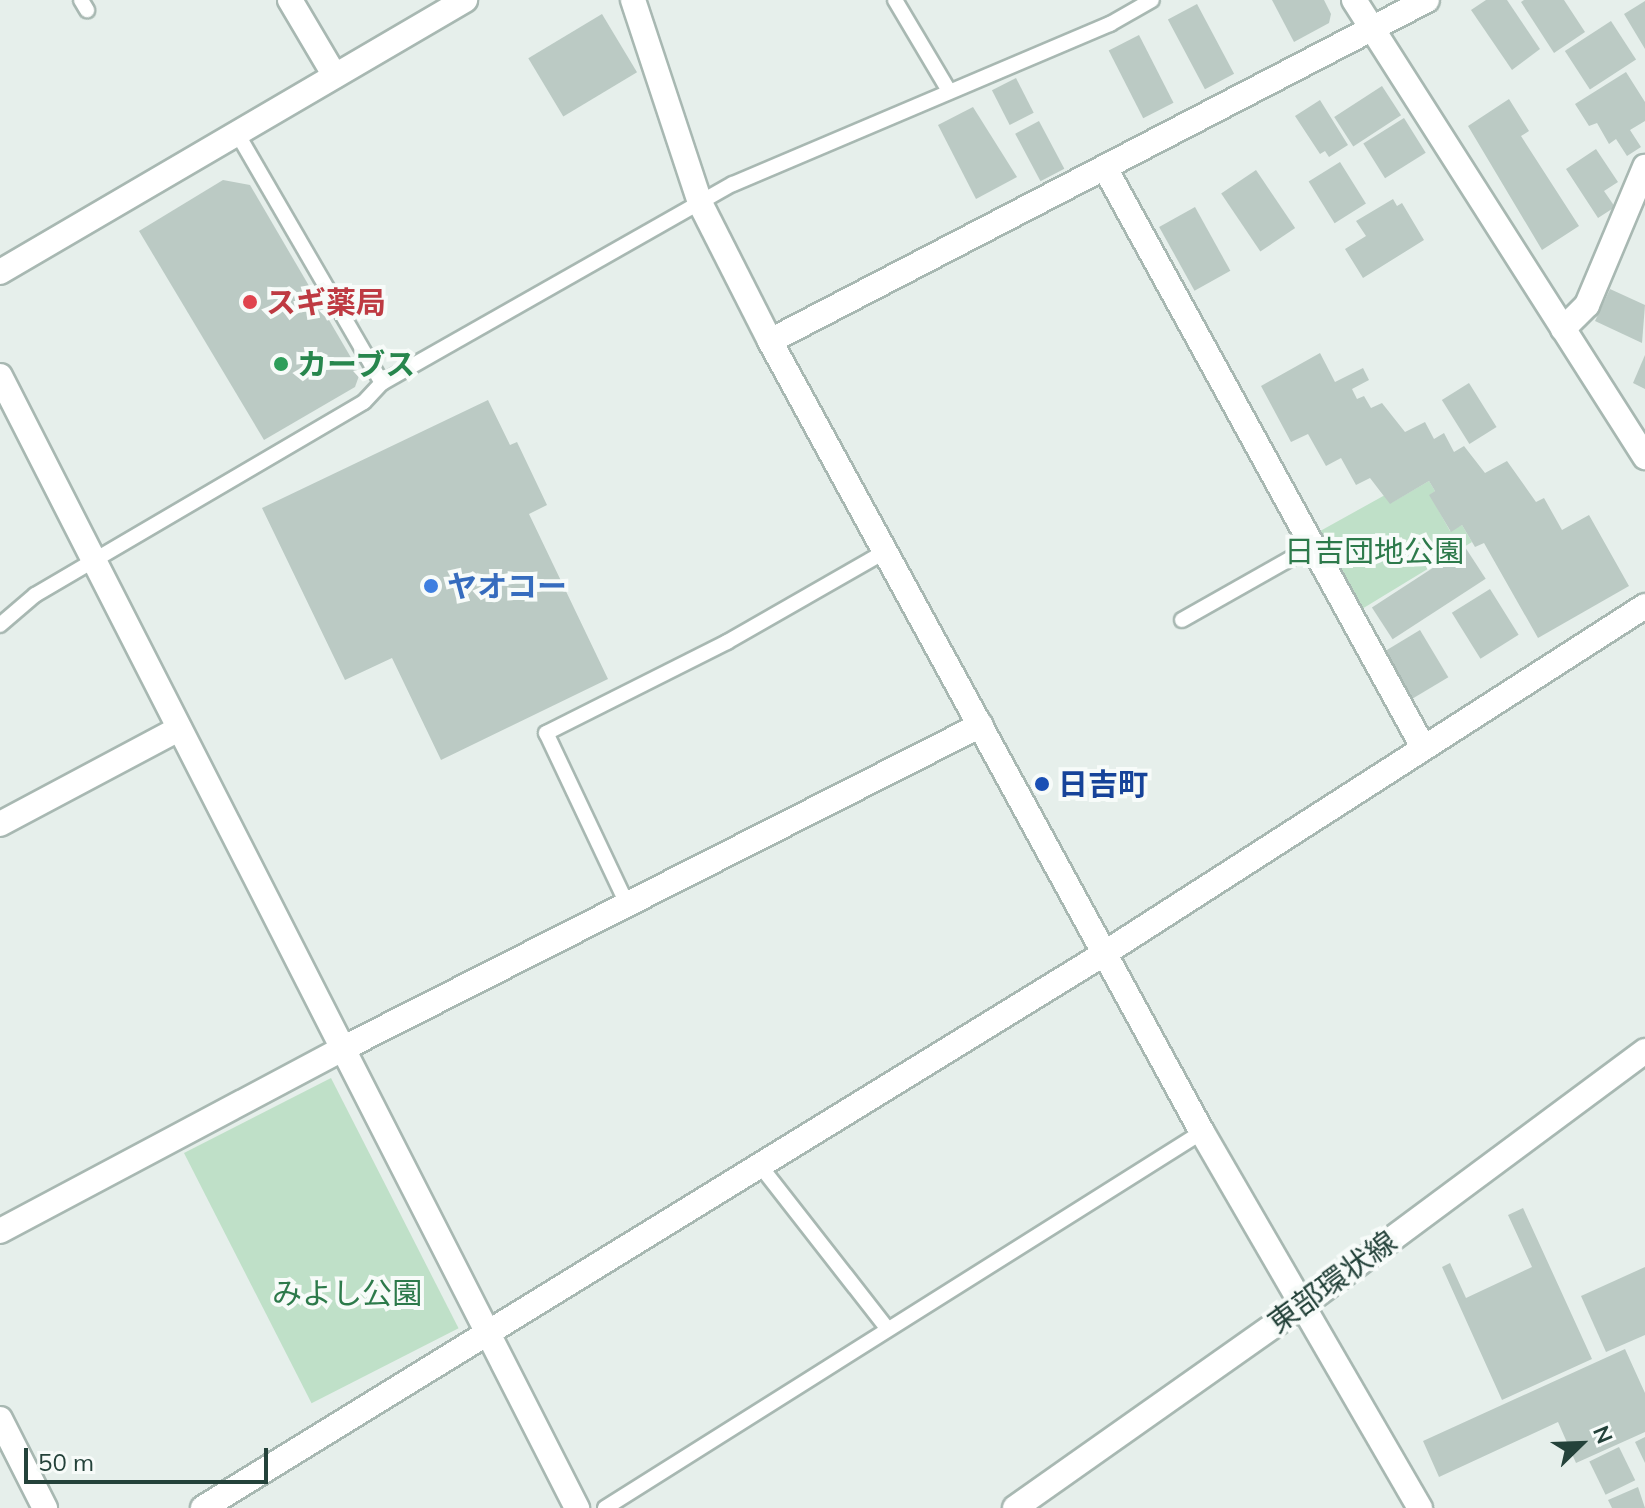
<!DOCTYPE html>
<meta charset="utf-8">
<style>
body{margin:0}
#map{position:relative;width:1645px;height:1508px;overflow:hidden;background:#e6efeb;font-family:Mulish,"Noto Sans JP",sans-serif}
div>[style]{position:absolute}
.green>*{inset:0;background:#bfe0c8;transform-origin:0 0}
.building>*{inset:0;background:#bbcac4;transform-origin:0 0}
.roads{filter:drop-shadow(2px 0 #a8b8b2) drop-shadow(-2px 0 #a8b8b2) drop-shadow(0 2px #a8b8b2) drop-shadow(0 -2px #a8b8b2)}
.service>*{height:14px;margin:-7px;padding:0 7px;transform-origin:7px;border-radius:7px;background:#fff}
.minor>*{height:24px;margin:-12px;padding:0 12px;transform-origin:12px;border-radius:12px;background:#fff}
.tertiary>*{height:24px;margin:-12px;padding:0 12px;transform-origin:12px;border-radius:12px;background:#fff}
.dots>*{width:22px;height:22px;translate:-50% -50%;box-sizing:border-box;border:4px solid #f7fbf9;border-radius:50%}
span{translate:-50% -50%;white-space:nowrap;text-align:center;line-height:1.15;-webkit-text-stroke:8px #f7fbf9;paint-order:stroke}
.health-label{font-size:30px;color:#be3a42;font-weight:700}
.left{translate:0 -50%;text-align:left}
.leisure-label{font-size:30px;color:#27864d;font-weight:700}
.park-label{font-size:30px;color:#2d7a4b}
.shop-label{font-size:30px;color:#366cbe;font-weight:700}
.transit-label{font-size:30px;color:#164399;font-weight:700}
.street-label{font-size:30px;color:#24423a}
.north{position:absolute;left:1541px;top:1404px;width:80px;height:80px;-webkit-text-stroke:6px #f7fbf9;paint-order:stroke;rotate:67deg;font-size:22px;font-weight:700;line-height:32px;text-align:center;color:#24423a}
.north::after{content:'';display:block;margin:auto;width:28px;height:36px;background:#24423a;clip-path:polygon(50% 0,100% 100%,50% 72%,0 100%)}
.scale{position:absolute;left:24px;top:1448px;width:244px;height:36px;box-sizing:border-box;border:4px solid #24423a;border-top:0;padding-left:10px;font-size:24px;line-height:28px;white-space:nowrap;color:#24423a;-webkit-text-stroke:6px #f7fbf9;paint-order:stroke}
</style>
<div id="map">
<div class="green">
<i style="clip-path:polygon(1429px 481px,1435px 491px,1430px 495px,1450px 531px,1462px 525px,1472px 542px,1357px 612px,1313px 535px,1385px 495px,1391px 503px)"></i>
<i style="left:331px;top:1078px;width:281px;height:165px;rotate:63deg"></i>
</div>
<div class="building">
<i style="clip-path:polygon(1272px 0,1324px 0,1331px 14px,1329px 23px,1294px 42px)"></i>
<i style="clip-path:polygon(1486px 0,1507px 0,1540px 49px,1512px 70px,1471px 10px)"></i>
<i style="clip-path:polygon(1524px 0,1564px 0,1585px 32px,1554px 53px,1521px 2px)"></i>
<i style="clip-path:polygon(1645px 1px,1645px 49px,1624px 14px)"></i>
<i style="left:1197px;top:4px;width:79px;height:33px;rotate:62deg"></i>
<i style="left:602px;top:14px;width:68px;height:86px;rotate:59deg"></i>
<i style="left:1611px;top:21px;width:46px;height:55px;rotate:57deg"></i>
<i style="left:1139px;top:35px;width:76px;height:34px;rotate:63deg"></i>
<i style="clip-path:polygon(1626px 72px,1645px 102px,1645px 121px,1630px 130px,1641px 147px,1627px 156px,1616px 139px,1609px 144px,1597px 123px,1589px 126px,1575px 104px)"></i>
<i style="left:1016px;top:78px;width:39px;height:27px;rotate:63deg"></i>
<i style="left:1382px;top:86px;width:35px;height:57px;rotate:57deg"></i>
<i style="clip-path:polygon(1509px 99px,1529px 131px,1521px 136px,1579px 226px,1542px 250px,1468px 126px)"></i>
<i style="clip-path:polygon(1320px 100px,1348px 145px,1329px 157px,1325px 151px,1320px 154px,1295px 116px)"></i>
<i style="clip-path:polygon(973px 107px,1017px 177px,976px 199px,938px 125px)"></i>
<i style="left:1404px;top:118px;width:41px;height:48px;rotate:58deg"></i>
<i style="left:1039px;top:121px;width:54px;height:27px;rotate:62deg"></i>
<i style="clip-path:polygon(1596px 149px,1618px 182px,1604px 191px,1615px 207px,1598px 218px,1566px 169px)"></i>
<i style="left:1340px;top:162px;width:49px;height:37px;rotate:58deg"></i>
<i style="left:1256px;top:170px;width:70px;height:42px;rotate:56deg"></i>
<i style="clip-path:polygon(223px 180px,250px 185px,360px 373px,355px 387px,264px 440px,139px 231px)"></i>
<i style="clip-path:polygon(1393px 199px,1397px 206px,1402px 203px,1424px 240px,1363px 278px,1345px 249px,1366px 236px,1356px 221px)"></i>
<i style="left:1195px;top:207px;width:73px;height:41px;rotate:61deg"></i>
<i style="clip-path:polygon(1610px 289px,1645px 305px,1642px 343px,1595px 321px)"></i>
<i style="clip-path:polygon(1320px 353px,1335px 382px,1363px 368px,1369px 380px,1352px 389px,1357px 399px,1364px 396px,1371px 408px,1382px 403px,1405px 432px,1425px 422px,1434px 439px,1444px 433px,1454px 452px,1464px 446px,1485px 473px,1507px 461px,1536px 502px,1544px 498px,1562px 530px,1589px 515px,1629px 586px,1538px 638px,1484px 543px,1475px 547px,1462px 525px,1451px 532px,1429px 495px,1435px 491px,1429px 481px,1390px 504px,1370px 478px,1356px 485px,1341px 458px,1326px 466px,1308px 434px,1291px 442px,1261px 386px)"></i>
<i style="clip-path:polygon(1645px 355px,1645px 389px,1633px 383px)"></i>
<i style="left:1469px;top:383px;width:52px;height:32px;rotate:58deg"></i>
<i style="clip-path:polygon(488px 400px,510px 445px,517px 442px,547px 505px,529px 514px,608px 679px,441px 760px,392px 658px,345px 680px,262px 508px)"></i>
<i style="left:1465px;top:547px;width:38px;height:111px;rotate:57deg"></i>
<i style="left:1490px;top:589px;width:54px;height:45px;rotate:58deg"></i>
<i style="left:1420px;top:630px;width:55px;height:44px;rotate:59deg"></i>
<i style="clip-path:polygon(1523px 1208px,1592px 1359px,1502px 1400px,1442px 1267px,1450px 1263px,1466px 1298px,1532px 1267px,1508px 1215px)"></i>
<i style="clip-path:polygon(1645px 1267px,1645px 1335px,1606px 1352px,1581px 1296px)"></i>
<i style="clip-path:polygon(1625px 1349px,1645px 1393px,1645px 1432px,1576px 1463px,1558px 1422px,1439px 1477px,1423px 1441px)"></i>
<i style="clip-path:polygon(1645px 1437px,1645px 1463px,1635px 1442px)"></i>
<i style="left:1619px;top:1447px;width:37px;height:33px;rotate:64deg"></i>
<i style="clip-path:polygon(1638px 1487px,1645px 1508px,1612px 1508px,1608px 1500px)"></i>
</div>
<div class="roads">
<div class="service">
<i style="left:81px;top:0;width:12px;rotate:59deg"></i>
<i style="left:895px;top:0;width:106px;rotate:59.3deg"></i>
<i style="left:237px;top:133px;width:289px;rotate:59.9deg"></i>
<i style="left:1182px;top:620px;width:150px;rotate:-29.5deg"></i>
<i style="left:0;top:625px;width:46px;rotate:-40.6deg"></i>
<i style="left:35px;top:595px;width:381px;rotate:-30.4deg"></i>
<i style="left:364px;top:402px;width:26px;rotate:-47deg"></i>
<i style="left:382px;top:383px;width:403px;rotate:-29.6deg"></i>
<i style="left:733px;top:184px;width:410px;rotate:-23deg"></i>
<i style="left:1110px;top:24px;width:48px;rotate:-29.7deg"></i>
<i style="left:627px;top:904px;width:189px;rotate:-115.3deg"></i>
<i style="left:546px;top:733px;width:203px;rotate:-26.7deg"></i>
<i style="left:727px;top:642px;width:183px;rotate:-29.8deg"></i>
<i style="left:758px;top:1163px;width:209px;rotate:52deg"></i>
<i style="left:605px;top:1508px;width:706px;rotate:-32.2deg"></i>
</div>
<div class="minor">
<i style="left:290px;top:0;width:88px;rotate:59.4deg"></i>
<i style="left:1354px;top:0;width:542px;rotate:57.51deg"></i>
<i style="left:1105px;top:168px;width:658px;rotate:61.22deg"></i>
<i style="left:0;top:272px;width:539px;rotate:-30.33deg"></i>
<i style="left:1563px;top:329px;width:34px;rotate:-45deg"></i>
<i style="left:1587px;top:305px;width:150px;rotate:-67.2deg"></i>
<i style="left:770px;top:341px;width:740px;rotate:-27.43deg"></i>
<i style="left:0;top:376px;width:1271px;rotate:62.99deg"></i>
<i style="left:0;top:824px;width:203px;rotate:-28deg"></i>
<i style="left:1105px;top:953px;width:642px;rotate:-32.72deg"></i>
<i style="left:0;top:1231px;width:390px;rotate:-28deg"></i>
<i style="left:344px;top:1048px;width:714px;rotate:-26.89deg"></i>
<i style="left:0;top:1419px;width:100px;rotate:63.2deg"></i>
</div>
<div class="tertiary">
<i style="left:633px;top:0;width:214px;rotate:71.7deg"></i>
<i style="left:700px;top:203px;width:155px;rotate:63.1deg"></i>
<i style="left:770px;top:341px;width:901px;rotate:61.36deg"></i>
<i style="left:1202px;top:1132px;width:435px;rotate:59.9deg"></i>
<i style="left:203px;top:1508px;width:1059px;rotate:-31.6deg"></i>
<i style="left:1015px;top:1508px;width:352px;rotate:-35.2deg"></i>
<i style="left:1303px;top:1305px;width:426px;rotate:-36.6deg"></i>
</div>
</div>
<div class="dots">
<i style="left:250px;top:302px;background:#e0444e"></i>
<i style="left:281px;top:364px;background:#2e9e5b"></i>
<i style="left:431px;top:586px;background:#3f7fe0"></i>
<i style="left:1042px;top:784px;background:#1a4fb4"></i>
</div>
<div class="health-label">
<span class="left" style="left:266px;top:302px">スギ薬局</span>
</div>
<div class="leisure-label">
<span class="left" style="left:297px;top:364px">カーブス</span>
</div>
<div class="park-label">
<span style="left:1374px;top:551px">日吉団地公園</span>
<span style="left:347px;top:1293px">みよし公園</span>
</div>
<div class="shop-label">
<span class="left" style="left:447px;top:586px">ヤオコー</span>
</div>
<div class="transit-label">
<span class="left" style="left:1058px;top:784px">日吉町</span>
</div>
<div class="street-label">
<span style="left:1332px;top:1282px;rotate:-36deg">東部環状線</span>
</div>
<div class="north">N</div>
<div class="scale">50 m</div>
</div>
